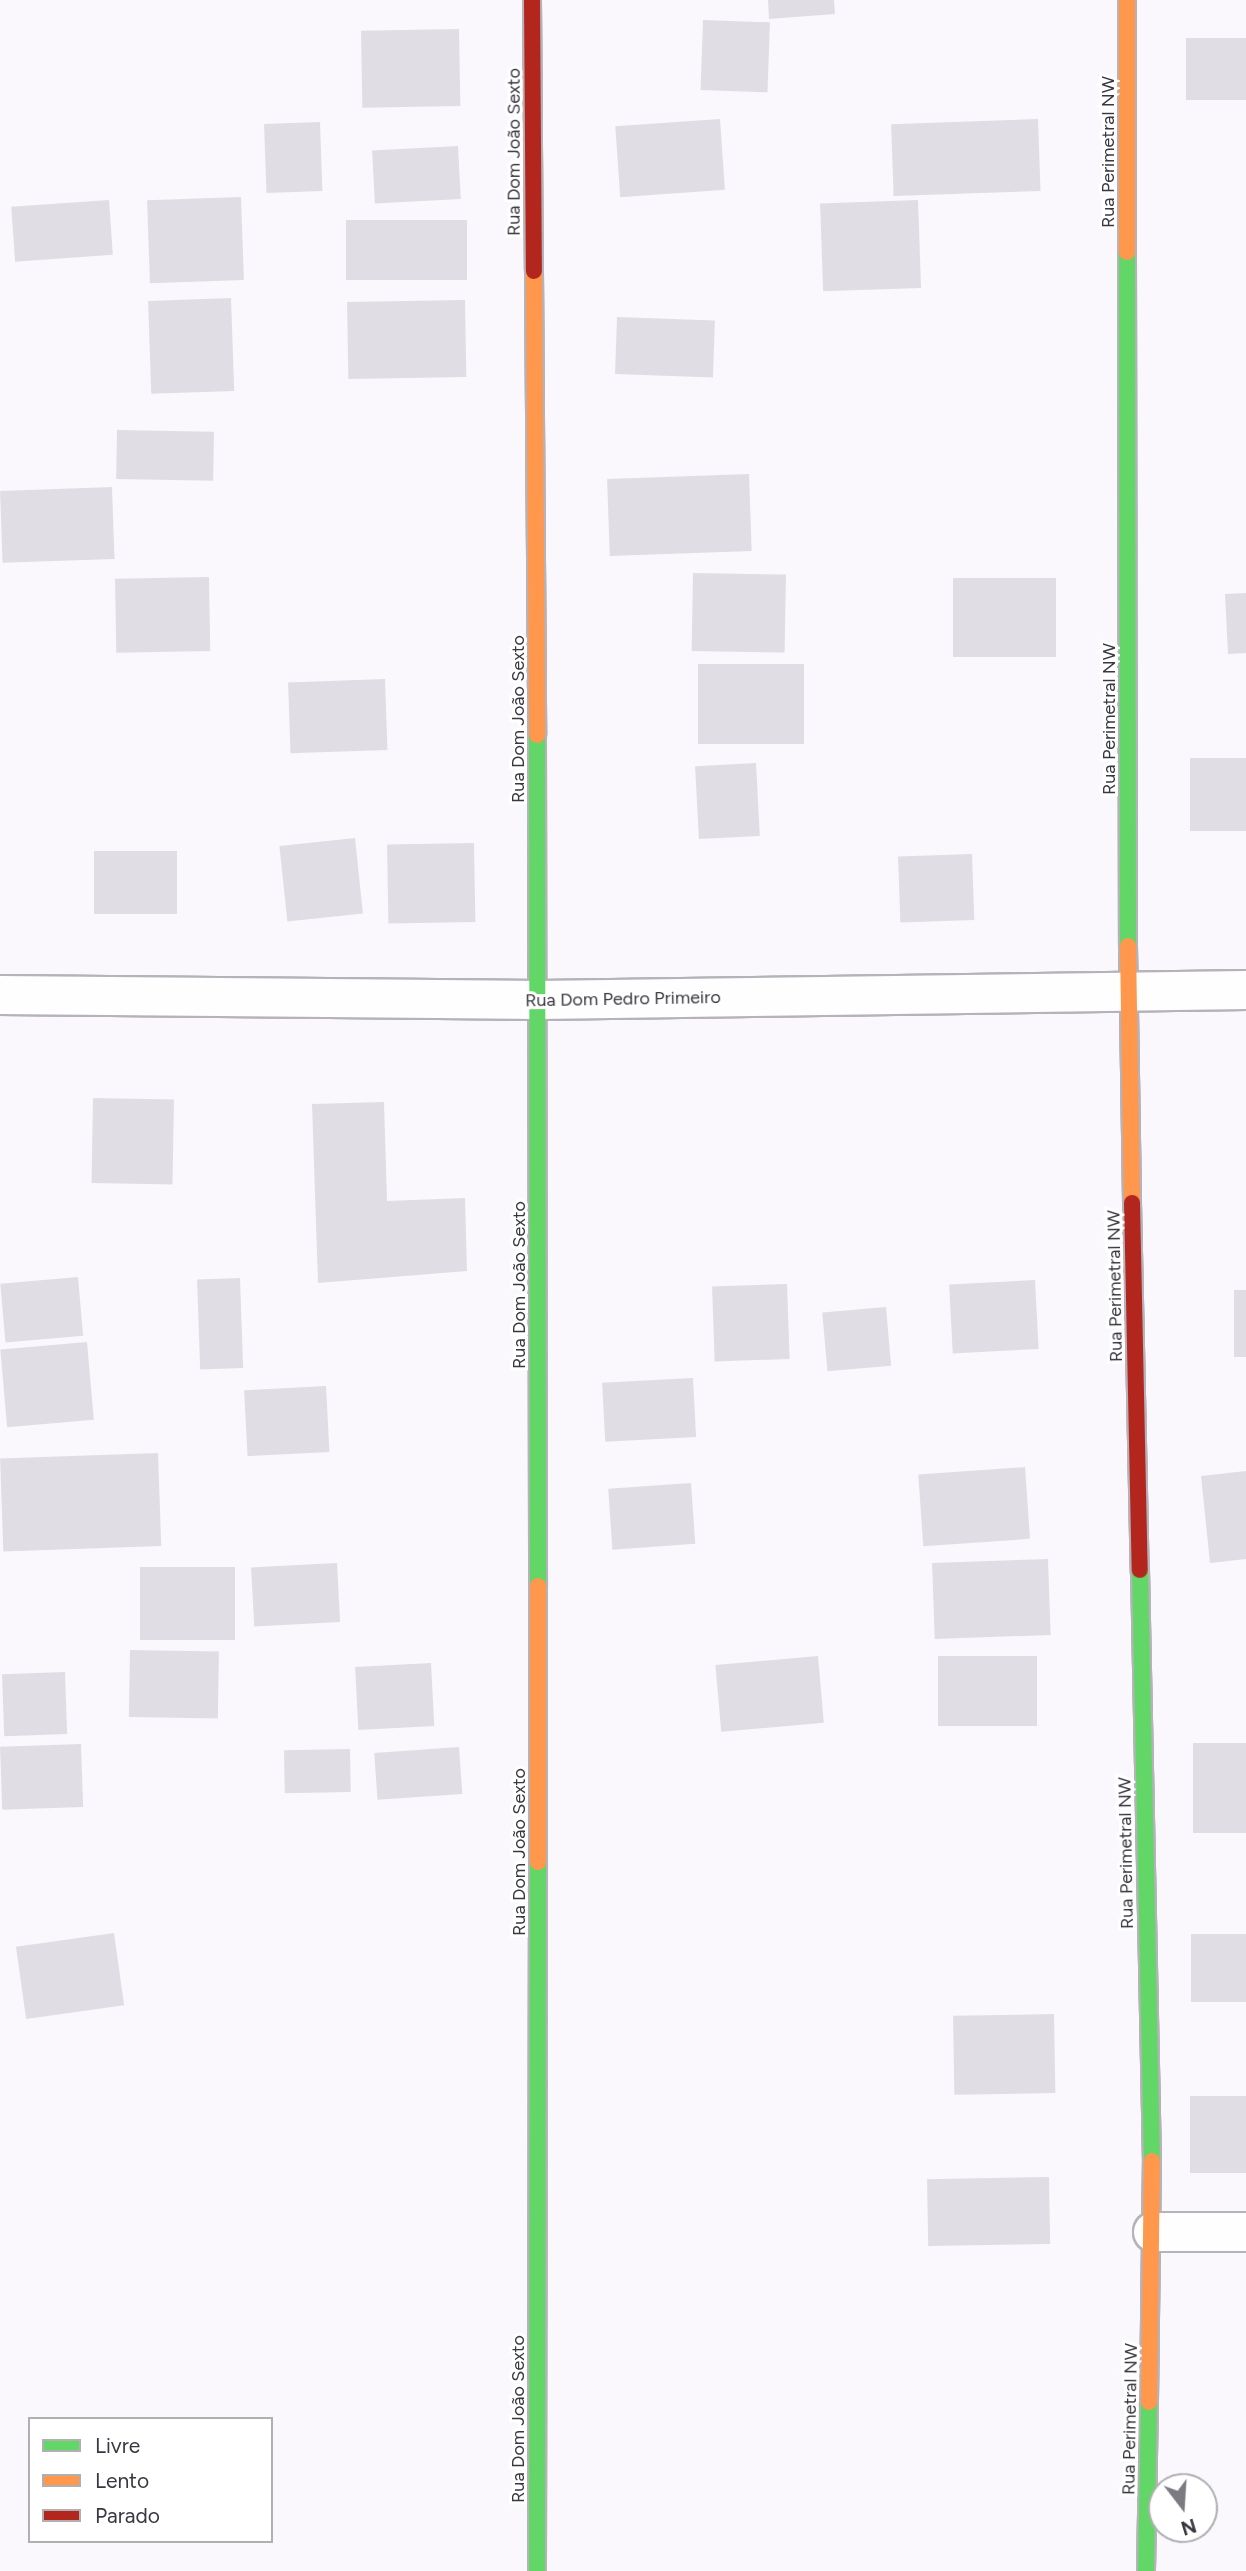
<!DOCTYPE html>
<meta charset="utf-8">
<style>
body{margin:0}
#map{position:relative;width:1246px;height:2571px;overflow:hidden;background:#faf8fd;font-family:Figtree,sans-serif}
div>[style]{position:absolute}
.building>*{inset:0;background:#e1dde4;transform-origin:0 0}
.roads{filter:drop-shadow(2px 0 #b5b3b9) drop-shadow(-2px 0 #b5b3b9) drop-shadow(0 2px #b5b3b9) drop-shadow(0 -2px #b5b3b9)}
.street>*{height:38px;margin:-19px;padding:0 19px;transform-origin:19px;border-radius:19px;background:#fefeff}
.fast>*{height:16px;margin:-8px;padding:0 8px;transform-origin:8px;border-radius:8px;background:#63d668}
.slow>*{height:16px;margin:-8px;padding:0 8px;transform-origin:8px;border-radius:8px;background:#ff974d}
.jam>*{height:16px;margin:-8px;padding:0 8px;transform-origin:8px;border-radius:8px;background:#b3261e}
span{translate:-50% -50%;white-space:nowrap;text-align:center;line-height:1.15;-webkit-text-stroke:6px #fff;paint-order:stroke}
.street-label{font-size:18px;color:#39373f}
.legend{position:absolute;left:28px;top:2417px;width:245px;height:126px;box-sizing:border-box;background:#fff;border:2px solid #b0afb2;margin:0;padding:9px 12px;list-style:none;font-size:21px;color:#39373f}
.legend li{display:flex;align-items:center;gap:14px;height:35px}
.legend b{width:35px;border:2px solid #b0afb2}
.north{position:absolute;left:1148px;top:2473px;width:70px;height:70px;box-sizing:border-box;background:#fff;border:2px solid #b0afb2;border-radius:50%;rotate:163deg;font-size:19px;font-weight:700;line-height:28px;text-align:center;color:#39373f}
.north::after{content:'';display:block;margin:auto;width:24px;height:32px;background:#7d7b82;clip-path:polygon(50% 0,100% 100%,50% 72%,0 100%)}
</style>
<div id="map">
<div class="building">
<i style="clip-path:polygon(768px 0,834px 0,835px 14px,769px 19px)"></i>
<i style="left:703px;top:20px;width:67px;height:70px;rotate:2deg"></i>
<i style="left:459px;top:29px;width:77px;height:98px;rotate:89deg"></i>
<i style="left:1246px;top:38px;width:62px;height:60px;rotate:90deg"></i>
<i style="left:720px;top:119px;width:71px;height:105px;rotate:86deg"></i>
<i style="left:1038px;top:119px;width:72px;height:147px;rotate:88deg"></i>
<i style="left:320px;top:122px;width:69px;height:56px;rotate:88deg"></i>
<i style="left:458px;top:146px;width:53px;height:86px;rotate:87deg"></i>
<i style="left:241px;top:197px;width:83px;height:94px;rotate:88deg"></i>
<i style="left:109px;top:200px;width:55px;height:98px;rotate:86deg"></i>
<i style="left:918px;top:200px;width:88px;height:98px;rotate:88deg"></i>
<i style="left:467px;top:220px;width:60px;height:121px;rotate:90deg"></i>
<i style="left:231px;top:298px;width:93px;height:83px;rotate:88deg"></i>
<i style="left:465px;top:300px;width:77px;height:118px;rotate:89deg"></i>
<i style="left:617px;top:317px;width:98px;height:57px;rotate:2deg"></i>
<i style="left:117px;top:430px;width:97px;height:49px;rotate:1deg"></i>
<i style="left:749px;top:474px;width:77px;height:142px;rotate:88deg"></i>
<i style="left:112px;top:487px;width:72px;height:112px;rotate:88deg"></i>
<i style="left:693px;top:573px;width:93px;height:78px;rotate:1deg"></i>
<i style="left:209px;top:577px;width:74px;height:94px;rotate:89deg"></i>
<i style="left:953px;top:578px;width:103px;height:79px"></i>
<i style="clip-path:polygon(1246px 593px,1246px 653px,1228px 654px,1225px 594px)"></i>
<i style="left:804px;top:664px;width:80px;height:106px;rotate:90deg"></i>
<i style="left:385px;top:679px;width:71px;height:97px;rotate:88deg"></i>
<i style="left:1246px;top:758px;width:73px;height:56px;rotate:90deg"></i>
<i style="left:756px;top:763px;width:73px;height:61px;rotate:87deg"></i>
<i style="left:355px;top:838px;width:76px;height:76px;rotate:84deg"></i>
<i style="left:474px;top:843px;width:79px;height:87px;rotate:89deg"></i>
<i style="left:177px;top:851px;width:63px;height:83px;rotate:90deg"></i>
<i style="left:972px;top:854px;width:66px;height:74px;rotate:88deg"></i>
<i style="left:93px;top:1098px;width:81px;height:85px;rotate:1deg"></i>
<i style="clip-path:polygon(384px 1102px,387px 1201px,465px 1198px,467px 1271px,318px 1283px,312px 1104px)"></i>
<i style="left:78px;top:1277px;width:59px;height:78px;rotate:85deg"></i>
<i style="left:240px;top:1278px;width:90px;height:43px;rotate:88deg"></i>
<i style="left:1035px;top:1280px;width:69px;height:86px;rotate:87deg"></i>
<i style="left:787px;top:1284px;width:75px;height:75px;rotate:88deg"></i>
<i style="left:1234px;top:1290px;width:12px;height:67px"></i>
<i style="left:886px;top:1307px;width:59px;height:64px;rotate:85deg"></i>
<i style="left:87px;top:1342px;width:78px;height:87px;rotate:85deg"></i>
<i style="left:693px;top:1378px;width:59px;height:91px;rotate:87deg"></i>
<i style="left:326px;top:1386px;width:66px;height:82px;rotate:87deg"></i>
<i style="left:158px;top:1453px;width:93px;height:158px;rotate:88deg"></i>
<i style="left:1025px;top:1467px;width:72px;height:107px;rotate:86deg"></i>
<i style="clip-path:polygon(1246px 1471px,1246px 1559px,1210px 1563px,1201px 1476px)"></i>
<i style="left:691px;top:1483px;width:61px;height:83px;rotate:86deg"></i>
<i style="left:1048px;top:1559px;width:76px;height:116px;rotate:88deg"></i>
<i style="left:337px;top:1563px;width:59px;height:86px;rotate:87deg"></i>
<i style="left:140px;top:1567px;width:95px;height:73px"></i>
<i style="left:130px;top:1650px;width:89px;height:67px;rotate:1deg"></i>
<i style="left:818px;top:1656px;width:67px;height:103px;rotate:85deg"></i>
<i style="left:1037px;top:1656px;width:70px;height:99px;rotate:90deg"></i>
<i style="left:431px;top:1663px;width:63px;height:76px;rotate:87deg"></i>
<i style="left:65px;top:1672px;width:62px;height:63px;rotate:88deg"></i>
<i style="left:1246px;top:1743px;width:90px;height:53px;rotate:90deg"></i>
<i style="left:81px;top:1744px;width:63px;height:81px;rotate:88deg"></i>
<i style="left:459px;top:1747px;width:47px;height:85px;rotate:86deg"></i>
<i style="left:350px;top:1749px;width:43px;height:66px;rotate:89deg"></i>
<i style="left:114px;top:1933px;width:73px;height:99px;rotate:82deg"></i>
<i style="left:1191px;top:1934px;width:55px;height:68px"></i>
<i style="left:1054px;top:2014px;width:79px;height:101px;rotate:89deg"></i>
<i style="left:1246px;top:2096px;width:77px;height:56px;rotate:90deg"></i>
<i style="left:1049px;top:2177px;width:67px;height:122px;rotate:89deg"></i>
</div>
<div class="roads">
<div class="street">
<i style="left:0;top:995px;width:539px;rotate:0.53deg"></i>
<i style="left:539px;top:1000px;width:707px;rotate:-0.81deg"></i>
<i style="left:1153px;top:2232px;width:93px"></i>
</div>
<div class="fast">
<i style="left:1127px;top:252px;width:694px;rotate:89.92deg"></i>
<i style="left:537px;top:735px;width:851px;rotate:89.93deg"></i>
<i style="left:1140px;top:1570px;width:591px;rotate:88.84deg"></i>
<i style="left:537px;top:2571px;width:709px;rotate:-89.92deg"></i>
<i style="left:1146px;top:2571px;width:169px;rotate:-89deg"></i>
</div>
<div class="slow">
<i style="left:1127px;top:0;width:252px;rotate:90deg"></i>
<i style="left:534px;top:271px;width:464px;rotate:89.6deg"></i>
<i style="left:1128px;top:946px;width:257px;rotate:89.1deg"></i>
<i style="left:538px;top:1862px;width:276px;rotate:-90deg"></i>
<i style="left:1149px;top:2402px;width:241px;rotate:-89.3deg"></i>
</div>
<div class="jam">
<i style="left:532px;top:0;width:271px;rotate:89.6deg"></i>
<i style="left:1132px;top:1203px;width:367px;rotate:88.8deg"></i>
</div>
</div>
<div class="street-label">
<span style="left:514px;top:152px;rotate:-90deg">Rua Dom João Sexto</span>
<span style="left:1108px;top:152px;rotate:-90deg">Rua Perimetral NW</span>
<span style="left:518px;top:719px;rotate:-90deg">Rua Dom João Sexto</span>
<span style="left:1109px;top:719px;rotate:-90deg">Rua Perimetral NW</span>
<span style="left:623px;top:999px;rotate:-1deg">Rua Dom Pedro Primeiro</span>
<span style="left:519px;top:1285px;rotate:-90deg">Rua Dom João Sexto</span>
<span style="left:1115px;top:1286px;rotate:-91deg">Rua Perimetral NW</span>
<span style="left:519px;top:1852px;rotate:-90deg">Rua Dom João Sexto</span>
<span style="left:1126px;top:1853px;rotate:-91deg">Rua Perimetral NW</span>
<span style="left:518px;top:2419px;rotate:-90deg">Rua Dom João Sexto</span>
<span style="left:1130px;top:2419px;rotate:-89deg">Rua Perimetral NW</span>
</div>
<ul class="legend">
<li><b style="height:9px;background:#63d668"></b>Livre</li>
<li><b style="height:9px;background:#ff974d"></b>Lento</li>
<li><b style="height:9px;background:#b3261e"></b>Parado</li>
</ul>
<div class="north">N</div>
</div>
